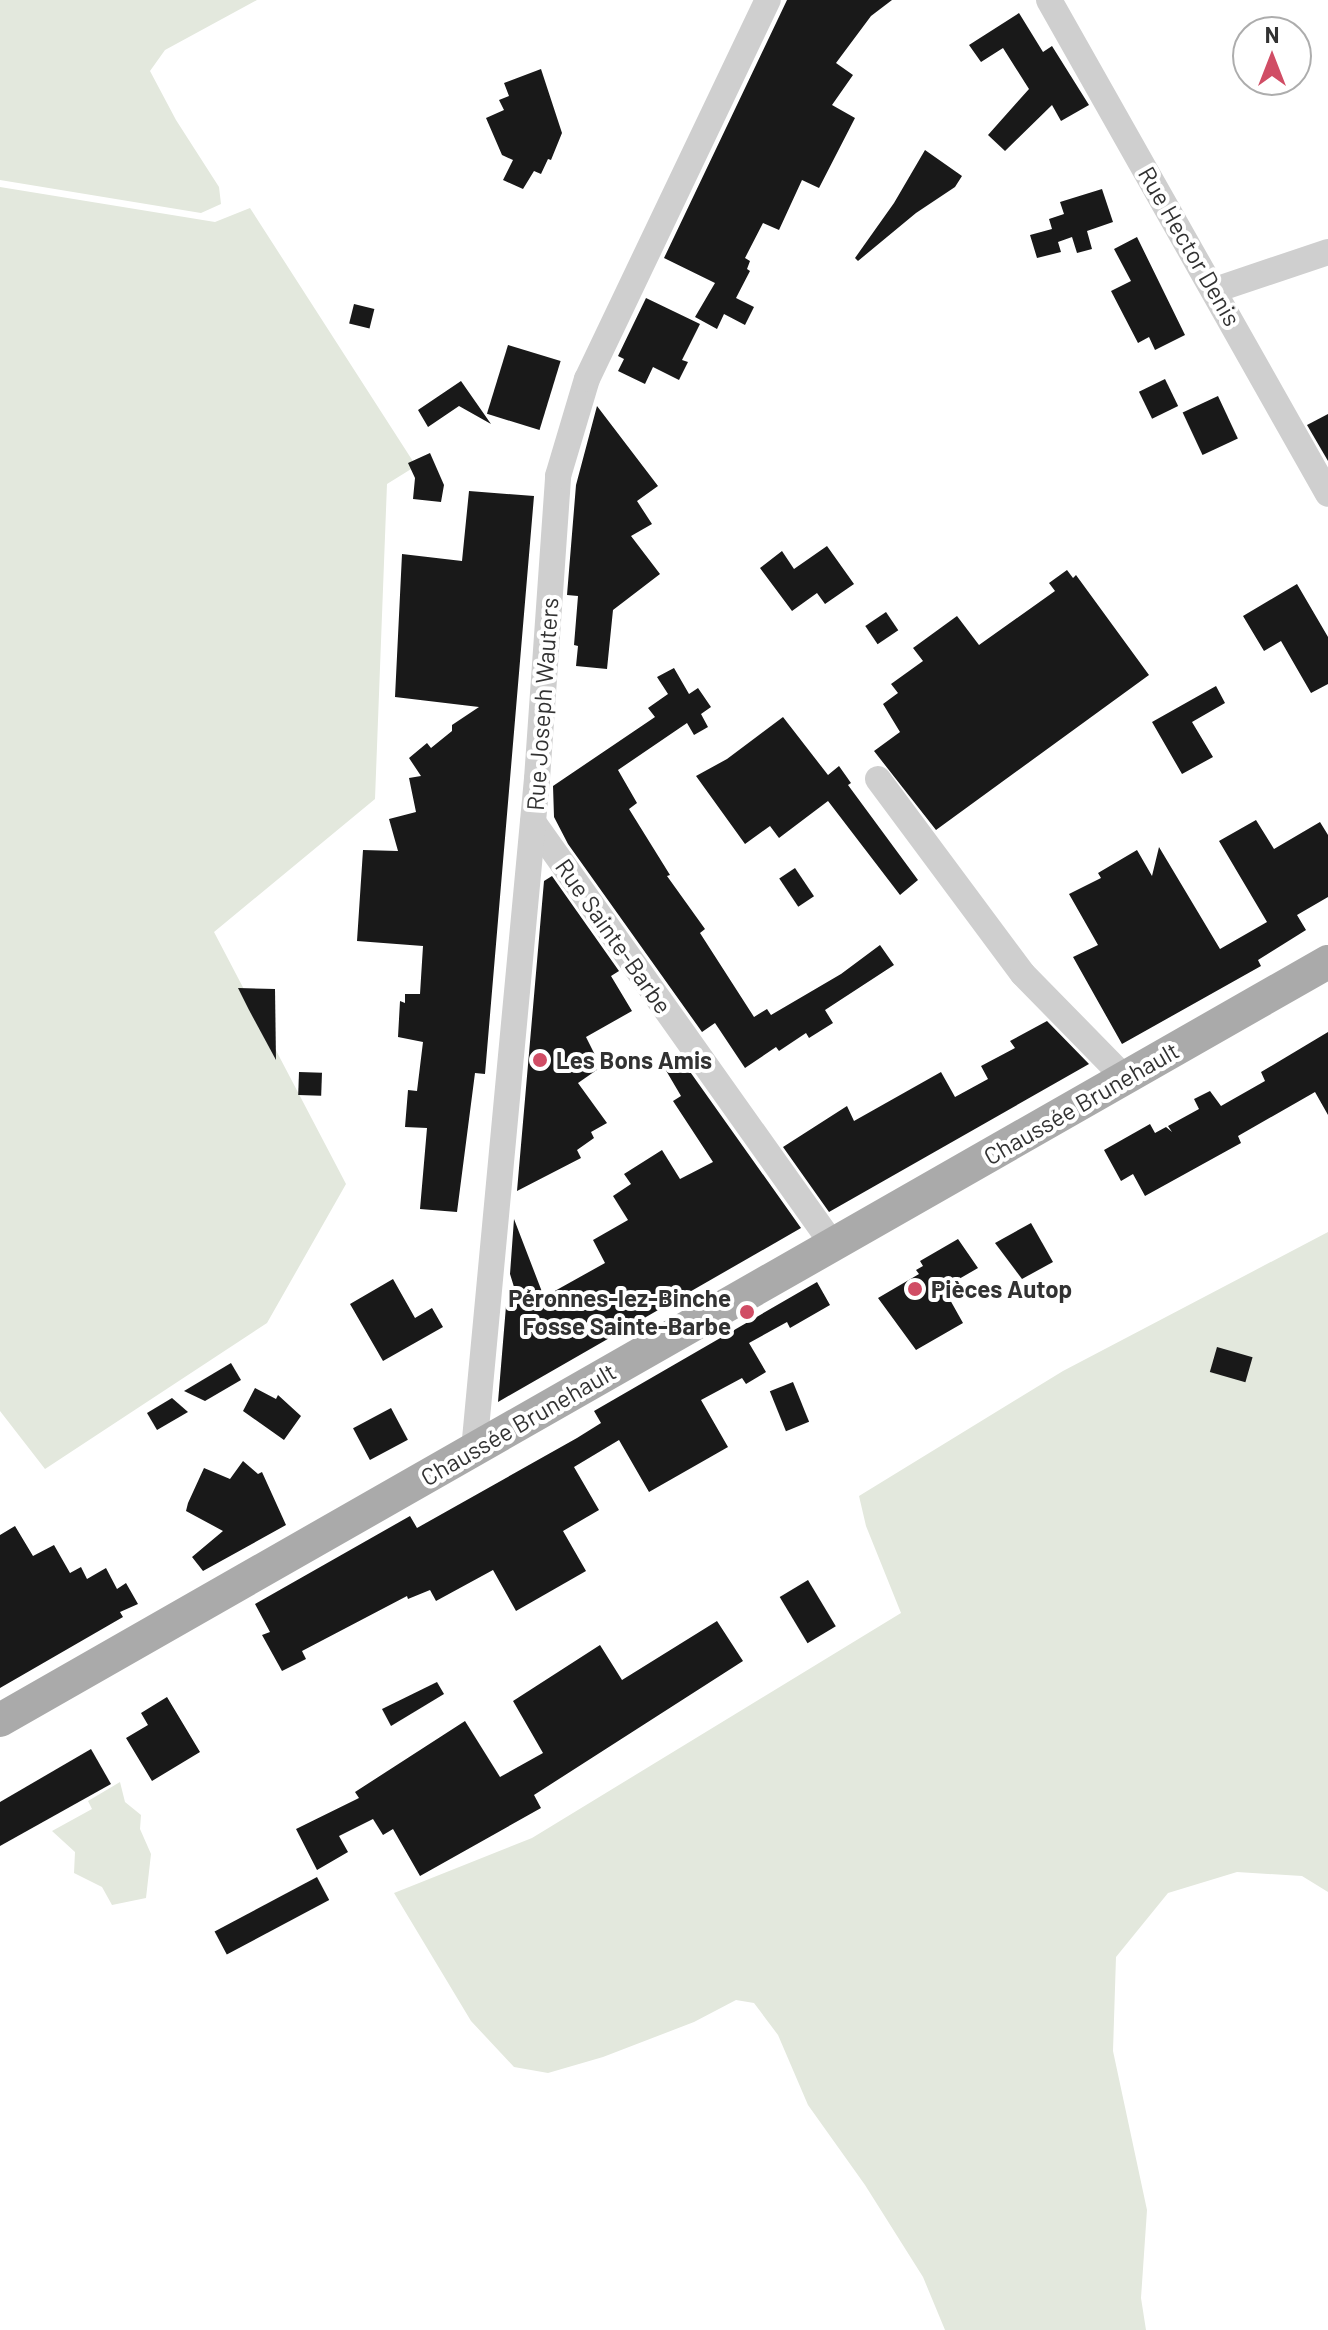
<!DOCTYPE html>
<meta charset="utf-8">
<style>
body{margin:0}
#map{position:relative;width:1328px;height:2330px;overflow:hidden;background:#fff;font-family:Barlow,sans-serif}
div>[style]{position:absolute}
.green>*{inset:0;background:#e3e8dd}
.building>*{inset:0;background:#191919;transform-origin:0 0}
.minor>*{height:26px;margin:-13px;padding:0 13px;transform-origin:13px;border-radius:13px;background:#cfcfcf}
.major>*{height:34px;margin:-17px;padding:0 17px;transform-origin:17px;border-radius:17px;background:#aaa}
.dots>*{width:22px;height:22px;translate:-50% -50%;box-sizing:border-box;border:4px solid #fff;border-radius:50%}
span{translate:-50% -50%;white-space:nowrap;text-align:center;line-height:1.15;-webkit-text-stroke:8px #fff;paint-order:stroke}
.street-label{font-size:24px;color:#323232}
.poi-label{font-size:24px;color:#323232;font-weight:700}
.left{translate:0 -50%;text-align:left}
.right{translate:-100% -50%;text-align:right}
.north{position:absolute;left:1232px;top:16px;width:80px;height:80px;box-sizing:border-box;background:#fff;border:2px solid #adadad;border-radius:50%;rotate:0deg;font-size:22px;font-weight:700;line-height:32px;text-align:center;color:#323232}
.north::after{content:'';display:block;margin:auto;width:28px;height:36px;background:#d04d65;clip-path:polygon(50% 0,100% 100%,50% 72%,0 100%)}
</style>
<div id="map">
<div class="green">
<i style="clip-path:polygon(0 0,257px 0,165px 50px,150px 71px,176px 120px,219px 187px,221px 204px,201px 213px,0 180px)"></i>
<i style="clip-path:polygon(0 187px,215px 222px,250px 208px,416px 466px,387px 484px,375px 799px,214px 932px,346px 1184px,267px 1323px,45px 1469px,0 1411px)"></i>
<i style="clip-path:polygon(1328px 1232px,1328px 1892px,1302px 1876px,1237px 1872px,1168px 1893px,1116px 1957px,1113px 2051px,1147px 2210px,1141px 2298px,1146px 2330px,945px 2330px,923px 2277px,865px 2185px,808px 2105px,778px 2035px,754px 2003px,736px 2000px,694px 2022px,603px 2057px,548px 2073px,514px 2067px,471px 2021px,394px 1893px,532px 1838px,901px 1613px,866px 1526px,859px 1496px,1063px 1371px)"></i>
<i style="clip-path:polygon(120px 1782px,125px 1802px,141px 1815px,140px 1829px,151px 1854px,146px 1898px,112px 1905px,102px 1887px,74px 1873px,75px 1852px,52px 1831px,92px 1809px,88px 1801px)"></i>
</div>
<div class="building">
<i style="clip-path:polygon(787px 0,892px 0,871px 16px,836px 63px,853px 75px,832px 105px,855px 118px,819px 188px,802px 180px,779px 230px,763px 223px,745px 258px,750px 261px,747px 269px,750px 271px,736px 298px,754px 307px,745px 325px,724px 314px,717px 329px,695px 317px,715px 283px,664px 258px)"></i>
<i style="clip-path:polygon(1019px 13px,1043px 52px,1052px 46px,1089px 105px,1061px 121px,1052px 105px,1005px 151px,988px 135px,1029px 89px,1003px 48px,981px 62px,969px 45px)"></i>
<i style="clip-path:polygon(541px 69px,562px 133px,551px 160px,548px 159px,541px 174px,534px 171px,523px 189px,503px 180px,513px 160px,502px 155px,486px 118px,504px 110px,499px 100px,509px 96px,504px 83px)"></i>
<i style="clip-path:polygon(925px 150px,962px 176px,955px 187px,916px 213px,858px 261px,855px 258px,894px 203px)"></i>
<i style="clip-path:polygon(1102px 189px,1113px 222px,1087px 231px,1092px 249px,1077px 253px,1072px 237px,1058px 242px,1061px 252px,1037px 258px,1030px 235px,1052px 229px,1049px 219px,1064px 214px,1060px 202px)"></i>
<i style="clip-path:polygon(1137px 237px,1185px 335px,1155px 350px,1149px 337px,1138px 343px,1111px 291px,1131px 281px,1114px 249px)"></i>
<i style="clip-path:polygon(646px 298px,700px 324px,682px 360px,688px 362px,679px 380px,653px 367px,645px 384px,618px 371px,624px 359px,618px 356px)"></i>
<i style="left:354px;top:304px;width:21px;height:20px;rotate:14deg"></i>
<i style="left:508px;top:345px;width:55px;height:72px;rotate:17deg"></i>
<i style="left:1165px;top:379px;width:30px;height:29px;rotate:64deg"></i>
<i style="clip-path:polygon(461px 381px,491px 424px,459px 406px,428px 427px,418px 410px)"></i>
<i style="left:1218px;top:396px;width:47px;height:39px;rotate:65deg"></i>
<i style="clip-path:polygon(597px 406px,658px 486px,637px 501px,652px 524px,631px 536px,660px 574px,613px 610px,607px 669px,576px 666px,578px 646px,574px 645px,578px 596px,567px 595px,576px 485px)"></i>
<i style="clip-path:polygon(1328px 414px,1328px 461px,1307px 425px)"></i>
<i style="clip-path:polygon(430px 453px,444px 485px,441px 502px,413px 499px,415px 478px,408px 463px)"></i>
<i style="clip-path:polygon(469px 491px,534px 496px,485px 1074px,475px 1073px,457px 1212px,420px 1209px,427px 1128px,405px 1127px,408px 1090px,417px 1091px,423px 1042px,398px 1037px,400px 1001px,405px 1003px,405px 994px,420px 994px,423px 946px,357px 941px,363px 850px,398px 851px,389px 819px,416px 812px,409px 778px,421px 776px,409px 758px,427px 743px,431px 748px,452px 731px,452px 725px,479px 707px,395px 697px,402px 554px,462px 561px)"></i>
<i style="clip-path:polygon(827px 546px,854px 584px,825px 604px,817px 593px,792px 611px,760px 568px,782px 551px,794px 569px)"></i>
<i style="clip-path:polygon(1067px 570px,1073px 578px,1076px 575px,1149px 675px,936px 830px,874px 751px,900px 732px,883px 704px,898px 693px,891px 684px,923px 661px,913px 648px,957px 616px,979px 645px,1055px 591px,1049px 583px)"></i>
<i style="clip-path:polygon(1297px 584px,1328px 637px,1328px 684px,1311px 693px,1281px 641px,1264px 651px,1243px 616px)"></i>
<i style="left:886px;top:612px;width:22px;height:25px;rotate:56deg"></i>
<i style="clip-path:polygon(674px 668px,689px 694px,698px 688px,711px 707px,701px 714px,708px 727px,694px 735px,687px 723px,618px 770px,637px 803px,629px 809px,670px 875px,667px 876px,705px 929px,700px 933px,754px 1017px,767px 1009px,771px 1015px,841px 974px,880px 945px,894px 965px,825px 1010px,833px 1023px,809px 1038px,806px 1033px,779px 1051px,776px 1047px,745px 1068px,715px 1023px,702px 1032px,568px 844px,554px 817px,553px 786px,655px 717px,648px 708px,668px 694px,657px 677px)"></i>
<i style="clip-path:polygon(1216px 686px,1225px 703px,1192px 722px,1213px 757px,1182px 774px,1152px 722px)"></i>
<i style="clip-path:polygon(783px 717px,828px 775px,839px 766px,851px 783px,848px 785px,918px 880px,900px 895px,828px 801px,779px 838px,770px 826px,745px 844px,696px 776px,727px 759px)"></i>
<i style="clip-path:polygon(1256px 820px,1274px 849px,1320px 822px,1328px 835px,1328px 897px,1297px 915px,1306px 930px,1258px 960px,1261px 966px,1122px 1044px,1073px 957px,1098px 945px,1069px 894px,1101px 878px,1098px 873px,1137px 850px,1152px 876px,1159px 847px,1220px 949px,1267px 922px,1219px 841px)"></i>
<i style="left:795px;top:868px;width:34px;height:19px;rotate:56deg"></i>
<i style="clip-path:polygon(552px 876px,619px 971px,611px 976px,632px 1011px,586px 1037px,601px 1067px,578px 1083px,607px 1123px,591px 1132px,594px 1138px,577px 1150px,581px 1158px,517px 1191px,544px 881px)"></i>
<i style="clip-path:polygon(238px 988px,275px 989px,276px 1060px,249px 1010px)"></i>
<i style="clip-path:polygon(1047px 1021px,1089px 1064px,829px 1212px,783px 1147px,847px 1106px,854px 1121px,941px 1072px,955px 1097px,988px 1079px,981px 1066px,1015px 1048px,1010px 1041px)"></i>
<i style="clip-path:polygon(1328px 1032px,1328px 1115px,1315px 1092px,1238px 1136px,1241px 1143px,1145px 1196px,1133px 1174px,1121px 1181px,1104px 1150px,1150px 1124px,1155px 1133px,1166px 1127px,1172px 1132px,1168px 1126px,1199px 1109px,1194px 1099px,1210px 1091px,1221px 1106px,1265px 1081px,1261px 1072px)"></i>
<i style="clip-path:polygon(676px 1052px,801px 1228px,498px 1402px,506px 1306px,518px 1300px,510px 1274px,514px 1219px,544px 1297px,605px 1263px,593px 1240px,628px 1220px,613px 1196px,631px 1184px,624px 1174px,662px 1150px,680px 1179px,713px 1162px,673px 1101px,681px 1096px,661px 1062px)"></i>
<i style="left:299px;top:1072px;width:23px;height:23px;rotate:2deg"></i>
<i style="clip-path:polygon(1031px 1223px,1053px 1262px,1022px 1279px,995px 1243px)"></i>
<i style="clip-path:polygon(958px 1239px,978px 1268px,952px 1283px,958px 1292px,949px 1298px,963px 1323px,916px 1350px,878px 1298px,919px 1274px,916px 1270px,923px 1266px,920px 1261px)"></i>
<i style="clip-path:polygon(393px 1279px,415px 1318px,432px 1308px,443px 1327px,383px 1361px,350px 1304px)"></i>
<i style="clip-path:polygon(817px 1282px,830px 1305px,790px 1328px,787px 1322px,749px 1343px,766px 1372px,746px 1384px,742px 1378px,701px 1400px,728px 1447px,649px 1492px,619px 1440px,574px 1467px,599px 1510px,563px 1531px,586px 1571px,516px 1611px,493px 1570px,436px 1601px,430px 1590px,408px 1599px,407px 1596px,302px 1651px,306px 1659px,282px 1671px,262px 1635px,270px 1632px,255px 1604px,410px 1516px,417px 1528px,577px 1438px,601px 1423px,594px 1411px)"></i>
<i style="left:1217px;top:1347px;width:37px;height:26px;rotate:16deg"></i>
<i style="clip-path:polygon(231px 1363px,241px 1380px,205px 1401px,184px 1391px)"></i>
<i style="left:793px;top:1382px;width:43px;height:25px;rotate:68deg"></i>
<i style="clip-path:polygon(255px 1388px,276px 1399px,278px 1395px,301px 1416px,284px 1440px,243px 1411px)"></i>
<i style="clip-path:polygon(172px 1398px,188px 1412px,157px 1430px,147px 1413px)"></i>
<i style="left:391px;top:1408px;width:36px;height:43px;rotate:62deg"></i>
<i style="clip-path:polygon(243px 1461px,258px 1474px,262px 1472px,286px 1525px,203px 1571px,192px 1557px,223px 1531px,186px 1511px,188px 1503px,204px 1468px,230px 1479px)"></i>
<i style="clip-path:polygon(15px 1526px,33px 1556px,54px 1545px,70px 1573px,81px 1567px,87px 1579px,106px 1568px,117px 1589px,126px 1583px,138px 1604px,120px 1612px,123px 1617px,0 1688px,0 1535px)"></i>
<i style="left:808px;top:1580px;width:54px;height:33px;rotate:59deg"></i>
<i style="clip-path:polygon(717px 1621px,743px 1661px,534px 1795px,541px 1808px,420px 1876px,393px 1829px,383px 1835px,373px 1819px,339px 1836px,348px 1852px,317px 1870px,296px 1829px,359px 1798px,355px 1792px,465px 1721px,500px 1777px,543px 1753px,513px 1701px,600px 1645px,622px 1680px)"></i>
<i style="clip-path:polygon(437px 1682px,444px 1694px,391px 1726px,382px 1709px)"></i>
<i style="clip-path:polygon(167px 1697px,200px 1752px,152px 1781px,126px 1738px,148px 1725px,141px 1713px)"></i>
<i style="clip-path:polygon(91px 1749px,111px 1784px,0 1846px,0 1802px)"></i>
<i style="left:317px;top:1877px;width:26px;height:116px;rotate:62deg"></i>
</div>
<div class="minor">
<i style="left:1049px;top:0;width:567px;rotate:60.54deg"></i>
<i style="left:1215px;top:290px;width:119px;rotate:-18.6deg"></i>
<i style="left:878px;top:779px;width:243px;rotate:53.4deg"></i>
<i style="left:1023px;top:974px;width:146px;rotate:45.6deg"></i>
<i style="left:533px;top:822px;width:519px;rotate:54.65deg"></i>
<i style="left:474px;top:1450px;width:674px;rotate:-84.64deg"></i>
<i style="left:537px;top:779px;width:304px;rotate:-86deg"></i>
<i style="left:558px;top:476px;width:101px;rotate:-73.4deg"></i>
<i style="left:587px;top:379px;width:420px;rotate:-64.5deg"></i>
</div>
<div class="major">
<i style="left:0;top:1720px;width:1529px;rotate:-29.72deg"></i>
</div>
<div class="dots">
<i style="left:540px;top:1060px;background:#d04d65"></i>
<i style="left:915px;top:1289px;background:#d04d65"></i>
<i style="left:747px;top:1312px;background:#d04d65"></i>
</div>
<div class="street-label">
<span style="left:1190px;top:246px;rotate:60deg">Rue Hector Denis</span>
<span style="left:542px;top:704px;rotate:-86deg">Rue Joseph Wauters</span>
<span style="left:614px;top:936px;rotate:55deg">Rue Sainte-Barbe</span>
<span style="left:1081px;top:1103px;rotate:-30deg">Chaussée Brunehault</span>
<span style="left:518px;top:1424px;rotate:-30deg">Chaussée Brunehault</span>
</div>
<div class="poi-label">
<span class="left" style="left:556px;top:1060px">Les Bons Amis</span>
<span class="left" style="left:931px;top:1289px">Pièces Autop</span>
<span class="right" style="left:731px;top:1312px">Péronnes-lez-Binche<br>Fosse Sainte-Barbe</span>
</div>
<div class="north">N</div>
</div>
